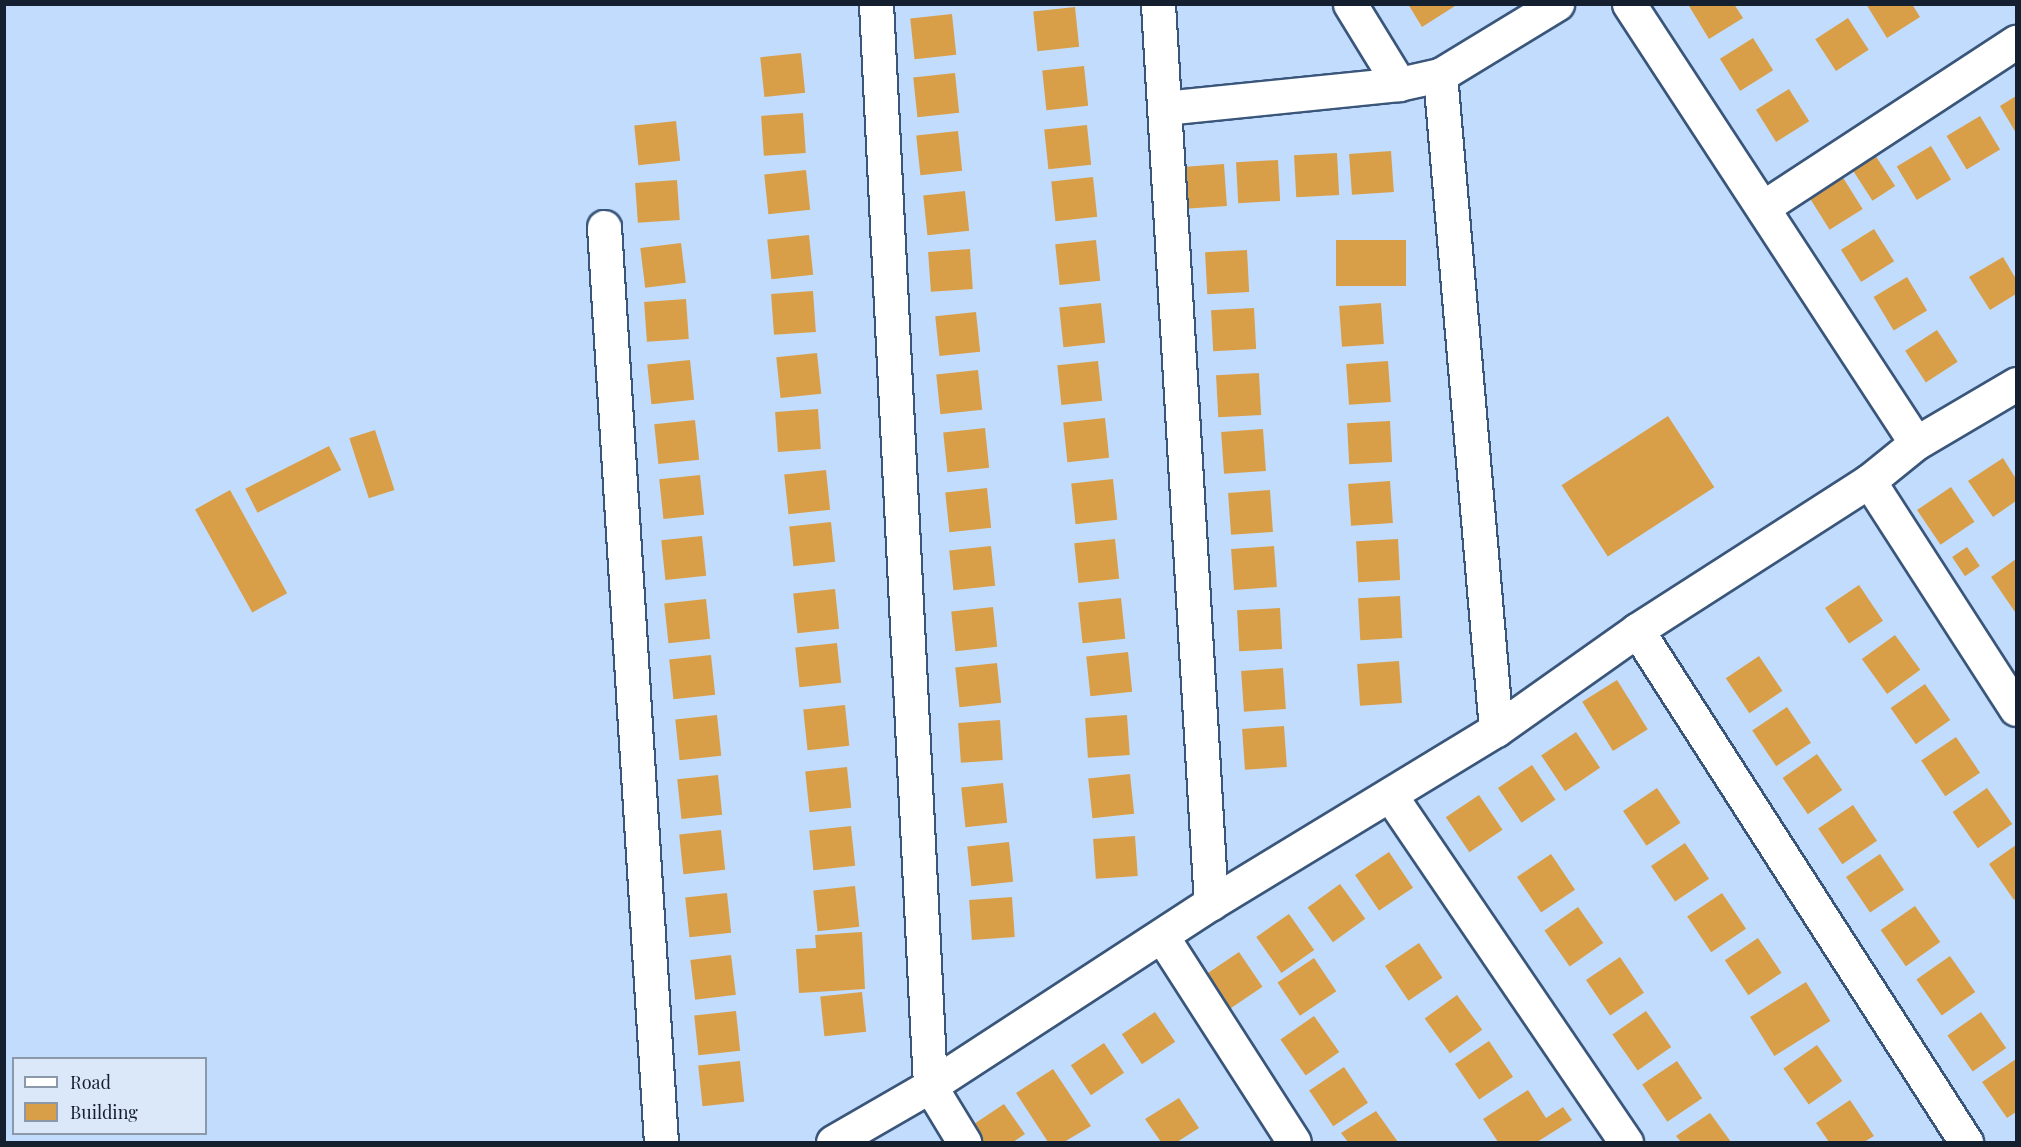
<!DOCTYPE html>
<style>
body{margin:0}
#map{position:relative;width:2021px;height:1147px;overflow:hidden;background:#c2dcfe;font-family:"Playfair Display",serif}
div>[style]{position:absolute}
.building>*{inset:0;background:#d99f48;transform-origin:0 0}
.roads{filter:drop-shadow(2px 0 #3a567a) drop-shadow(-2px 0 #3a567a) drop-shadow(0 2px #3a567a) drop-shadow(0 -2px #3a567a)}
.minor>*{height:33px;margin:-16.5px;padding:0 16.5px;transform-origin:16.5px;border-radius:16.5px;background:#fff}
span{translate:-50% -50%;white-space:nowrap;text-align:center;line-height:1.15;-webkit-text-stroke:6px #dbe8fa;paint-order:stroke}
.frame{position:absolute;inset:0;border:6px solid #14202f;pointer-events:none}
.legend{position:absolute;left:12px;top:1057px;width:195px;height:78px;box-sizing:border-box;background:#dbe8fa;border:2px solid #8b98a9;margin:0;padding:8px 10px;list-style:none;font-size:18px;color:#14202f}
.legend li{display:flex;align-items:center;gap:12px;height:30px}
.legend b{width:30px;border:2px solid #8b98a9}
</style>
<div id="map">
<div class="building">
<i style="clip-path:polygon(1408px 4px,1454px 4px,1455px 6px,1422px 27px)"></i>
<i style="clip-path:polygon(1734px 4px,1743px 18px,1709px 39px,1689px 6px)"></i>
<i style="clip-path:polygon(1866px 4px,1912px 4px,1920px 17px,1887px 38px)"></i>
<i style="left:1075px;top:7px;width:40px;height:42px;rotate:84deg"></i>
<i style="left:952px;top:14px;width:41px;height:42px;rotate:84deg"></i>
<i style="left:1848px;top:18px;width:38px;height:39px;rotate:57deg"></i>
<i style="left:1753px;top:38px;width:38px;height:39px;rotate:58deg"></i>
<i style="left:801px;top:53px;width:40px;height:41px;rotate:84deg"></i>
<i style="left:1084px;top:66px;width:40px;height:42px;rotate:84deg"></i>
<i style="left:955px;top:73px;width:40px;height:42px;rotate:84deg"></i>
<i style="left:1789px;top:89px;width:38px;height:39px;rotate:58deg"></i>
<i style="clip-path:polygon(2016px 96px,2016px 133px,2000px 106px)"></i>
<i style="left:803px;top:113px;width:40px;height:42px;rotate:86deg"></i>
<i style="left:1980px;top:116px;width:39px;height:39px;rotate:59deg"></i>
<i style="left:676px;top:121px;width:40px;height:42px;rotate:84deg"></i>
<i style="left:1087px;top:125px;width:40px;height:43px;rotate:84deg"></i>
<i style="left:958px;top:131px;width:40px;height:42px;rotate:84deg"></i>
<i style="left:1931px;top:146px;width:39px;height:40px;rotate:59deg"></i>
<i style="left:1391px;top:151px;width:41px;height:42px;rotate:86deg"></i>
<i style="left:1337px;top:153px;width:42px;height:43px;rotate:87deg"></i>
<i style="left:1875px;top:155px;width:37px;height:27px;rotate:57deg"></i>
<i style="left:1278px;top:160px;width:41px;height:42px;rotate:87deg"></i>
<i style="left:1224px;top:164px;width:42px;height:42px;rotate:86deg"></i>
<i style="left:806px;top:170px;width:40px;height:42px;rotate:84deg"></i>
<i style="left:1842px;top:176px;width:39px;height:39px;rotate:58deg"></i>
<i style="left:1093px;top:177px;width:40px;height:42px;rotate:84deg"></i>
<i style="left:677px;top:180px;width:40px;height:42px;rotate:86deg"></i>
<i style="left:965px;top:191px;width:40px;height:42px;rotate:84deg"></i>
<i style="left:1874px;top:229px;width:38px;height:39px;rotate:58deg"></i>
<i style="left:809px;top:235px;width:40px;height:42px;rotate:84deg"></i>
<i style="left:1096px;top:240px;width:41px;height:41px;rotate:84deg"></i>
<i style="left:1406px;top:240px;width:46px;height:70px;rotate:90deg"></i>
<i style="left:681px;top:243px;width:40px;height:41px;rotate:83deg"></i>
<i style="left:970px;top:249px;width:40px;height:42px;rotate:86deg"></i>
<i style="left:1247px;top:250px;width:42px;height:42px;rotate:87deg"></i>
<i style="clip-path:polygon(2003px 257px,2016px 279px,2016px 294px,1990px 310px,1969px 277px)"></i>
<i style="left:1907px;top:277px;width:39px;height:39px;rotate:59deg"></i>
<i style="left:813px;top:291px;width:41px;height:42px;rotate:86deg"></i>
<i style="left:686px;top:299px;width:40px;height:42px;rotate:86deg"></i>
<i style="left:1101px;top:303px;width:40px;height:42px;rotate:84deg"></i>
<i style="left:1381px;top:303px;width:41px;height:42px;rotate:86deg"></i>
<i style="left:1254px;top:308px;width:41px;height:43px;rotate:87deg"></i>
<i style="left:976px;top:312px;width:40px;height:41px;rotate:84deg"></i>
<i style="left:1937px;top:330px;width:38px;height:38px;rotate:57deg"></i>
<i style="left:817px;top:353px;width:41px;height:41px;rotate:84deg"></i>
<i style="left:690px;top:360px;width:40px;height:43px;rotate:84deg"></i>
<i style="left:1098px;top:361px;width:40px;height:41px;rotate:84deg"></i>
<i style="left:1388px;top:361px;width:41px;height:42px;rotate:86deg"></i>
<i style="left:978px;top:370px;width:40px;height:42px;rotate:84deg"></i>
<i style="left:1259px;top:373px;width:42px;height:43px;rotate:87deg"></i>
<i style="left:818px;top:409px;width:40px;height:43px;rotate:86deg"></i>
<i style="left:1668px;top:416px;width:85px;height:127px;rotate:57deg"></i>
<i style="left:1105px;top:418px;width:40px;height:42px;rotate:84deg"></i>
<i style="left:695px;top:420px;width:40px;height:41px;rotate:84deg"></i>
<i style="left:1390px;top:421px;width:41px;height:43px;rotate:87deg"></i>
<i style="left:985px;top:428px;width:40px;height:42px;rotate:84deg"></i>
<i style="left:1263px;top:429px;width:42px;height:42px;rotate:86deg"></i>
<i style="left:375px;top:430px;width:63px;height:27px;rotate:72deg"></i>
<i style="left:329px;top:446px;width:27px;height:94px;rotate:63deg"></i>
<i style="clip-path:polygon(2003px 458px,2016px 479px,2016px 501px,1993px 517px,1968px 481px)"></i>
<i style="left:826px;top:470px;width:40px;height:42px;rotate:84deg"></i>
<i style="left:700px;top:475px;width:40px;height:41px;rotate:84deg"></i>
<i style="left:1113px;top:479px;width:41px;height:42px;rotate:84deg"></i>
<i style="left:1390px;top:481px;width:42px;height:42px;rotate:86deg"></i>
<i style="left:1951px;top:487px;width:42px;height:41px;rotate:56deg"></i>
<i style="left:987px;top:488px;width:40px;height:42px;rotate:84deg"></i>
<i style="left:230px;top:490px;width:118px;height:40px;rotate:61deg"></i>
<i style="left:1270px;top:490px;width:42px;height:42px;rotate:86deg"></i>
<i style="left:831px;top:522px;width:40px;height:42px;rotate:84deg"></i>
<i style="left:702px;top:536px;width:40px;height:41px;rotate:84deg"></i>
<i style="left:1115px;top:539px;width:40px;height:41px;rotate:84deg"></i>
<i style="left:1398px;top:539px;width:41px;height:42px;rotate:87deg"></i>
<i style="left:991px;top:546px;width:40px;height:42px;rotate:84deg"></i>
<i style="left:1274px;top:546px;width:41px;height:43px;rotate:86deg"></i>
<i style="left:1967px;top:547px;width:23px;height:18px;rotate:56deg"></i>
<i style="clip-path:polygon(2016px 559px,2016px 611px,2015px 612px,1991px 577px)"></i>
<i style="left:1859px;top:585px;width:43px;height:41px;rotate:56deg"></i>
<i style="left:835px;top:589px;width:40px;height:42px;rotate:84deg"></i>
<i style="left:1400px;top:596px;width:42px;height:42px;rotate:87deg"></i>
<i style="left:1121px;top:598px;width:41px;height:43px;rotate:84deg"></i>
<i style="left:706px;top:599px;width:40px;height:42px;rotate:84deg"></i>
<i style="left:993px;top:607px;width:40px;height:42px;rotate:84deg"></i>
<i style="left:1280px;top:608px;width:41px;height:43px;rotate:87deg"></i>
<i style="left:1895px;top:635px;width:43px;height:41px;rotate:54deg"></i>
<i style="left:837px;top:643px;width:40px;height:42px;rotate:84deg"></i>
<i style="left:1128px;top:652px;width:40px;height:42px;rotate:84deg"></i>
<i style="left:711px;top:655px;width:40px;height:42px;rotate:84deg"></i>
<i style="left:1759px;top:656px;width:42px;height:40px;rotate:56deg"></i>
<i style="left:1399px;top:661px;width:42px;height:42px;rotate:86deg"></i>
<i style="left:997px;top:663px;width:40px;height:42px;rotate:84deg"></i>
<i style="left:1283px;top:668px;width:41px;height:42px;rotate:86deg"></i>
<i style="left:1617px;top:680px;width:58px;height:41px;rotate:58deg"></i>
<i style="left:1925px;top:684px;width:44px;height:42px;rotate:55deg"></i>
<i style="left:845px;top:705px;width:41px;height:42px;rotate:84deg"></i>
<i style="left:1787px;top:707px;width:43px;height:42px;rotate:56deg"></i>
<i style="left:717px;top:715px;width:41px;height:42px;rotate:84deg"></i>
<i style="left:1127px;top:715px;width:40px;height:42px;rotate:86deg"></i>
<i style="left:1000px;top:720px;width:40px;height:42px;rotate:86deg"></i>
<i style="left:1284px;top:726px;width:41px;height:42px;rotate:86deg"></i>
<i style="left:1576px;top:732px;width:43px;height:42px;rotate:56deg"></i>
<i style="left:1956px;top:737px;width:43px;height:42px;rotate:56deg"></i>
<i style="left:1817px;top:754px;width:44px;height:42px;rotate:55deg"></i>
<i style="left:1532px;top:765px;width:42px;height:41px;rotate:56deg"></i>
<i style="left:847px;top:767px;width:41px;height:42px;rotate:84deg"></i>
<i style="left:1130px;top:774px;width:40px;height:42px;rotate:84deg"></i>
<i style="left:718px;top:775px;width:40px;height:41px;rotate:84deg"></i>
<i style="left:1003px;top:783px;width:40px;height:42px;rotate:84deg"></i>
<i style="left:1657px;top:788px;width:42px;height:41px;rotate:56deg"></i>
<i style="left:1987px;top:788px;width:44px;height:42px;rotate:55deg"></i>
<i style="left:1479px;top:795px;width:42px;height:40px;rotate:56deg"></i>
<i style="left:1853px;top:805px;width:43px;height:42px;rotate:56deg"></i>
<i style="left:851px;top:826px;width:40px;height:42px;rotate:84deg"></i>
<i style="left:721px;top:830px;width:40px;height:42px;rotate:84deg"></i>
<i style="left:1135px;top:836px;width:40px;height:42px;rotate:86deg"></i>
<i style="left:1009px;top:842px;width:40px;height:42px;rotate:84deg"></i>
<i style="left:1685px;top:843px;width:43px;height:41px;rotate:56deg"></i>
<i style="clip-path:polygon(2016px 845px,2016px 898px,2014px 900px,1989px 864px)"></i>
<i style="left:1389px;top:852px;width:43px;height:41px;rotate:56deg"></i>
<i style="left:1551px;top:854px;width:43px;height:41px;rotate:56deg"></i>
<i style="left:1880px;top:854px;width:43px;height:41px;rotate:56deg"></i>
<i style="left:1340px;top:884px;width:43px;height:40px;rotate:54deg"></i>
<i style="left:855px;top:886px;width:41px;height:42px;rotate:84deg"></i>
<i style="left:727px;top:893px;width:40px;height:42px;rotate:84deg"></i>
<i style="left:1722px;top:893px;width:43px;height:42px;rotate:56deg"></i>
<i style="left:1012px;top:897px;width:40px;height:43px;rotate:86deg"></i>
<i style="left:1915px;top:906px;width:44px;height:42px;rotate:55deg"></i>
<i style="left:1578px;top:907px;width:44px;height:41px;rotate:55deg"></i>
<i style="left:1289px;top:914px;width:44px;height:40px;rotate:55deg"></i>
<i style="clip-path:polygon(862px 932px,865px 989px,799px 993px,796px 949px,816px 948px,815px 935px)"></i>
<i style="left:1758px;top:938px;width:42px;height:40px;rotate:56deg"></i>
<i style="left:1419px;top:943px;width:42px;height:41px;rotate:56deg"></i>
<i style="left:1239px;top:952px;width:42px;height:41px;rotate:56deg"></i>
<i style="left:731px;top:955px;width:40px;height:41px;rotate:83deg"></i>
<i style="left:1950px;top:956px;width:44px;height:41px;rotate:55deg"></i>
<i style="left:1620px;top:957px;width:43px;height:41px;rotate:56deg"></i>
<i style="left:1314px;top:958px;width:40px;height:44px;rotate:56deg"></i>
<i style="left:1806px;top:982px;width:46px;height:66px;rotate:58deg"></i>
<i style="left:862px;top:992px;width:40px;height:42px;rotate:84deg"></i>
<i style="left:1457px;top:995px;width:43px;height:40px;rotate:54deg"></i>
<i style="left:736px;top:1011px;width:40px;height:42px;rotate:84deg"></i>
<i style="left:1646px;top:1011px;width:44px;height:41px;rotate:55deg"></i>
<i style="left:1155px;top:1012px;width:36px;height:40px;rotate:56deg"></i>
<i style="left:1981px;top:1012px;width:44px;height:41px;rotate:55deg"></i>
<i style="left:1314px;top:1016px;width:44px;height:41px;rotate:55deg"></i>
<i style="left:1489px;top:1041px;width:43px;height:41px;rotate:56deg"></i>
<i style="left:1104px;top:1043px;width:36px;height:40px;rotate:56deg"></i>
<i style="left:1817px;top:1045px;width:44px;height:41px;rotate:55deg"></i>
<i style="clip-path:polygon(2016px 1059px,2016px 1112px,2007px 1118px,1982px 1082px)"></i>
<i style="left:740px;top:1061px;width:41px;height:42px;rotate:84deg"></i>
<i style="left:1677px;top:1061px;width:45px;height:42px;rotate:56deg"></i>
<i style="left:1344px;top:1067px;width:43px;height:42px;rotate:56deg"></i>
<i style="clip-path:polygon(1053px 1069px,1091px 1126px,1064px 1142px,1048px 1142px,1016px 1093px)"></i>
<i style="clip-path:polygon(1528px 1090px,1546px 1118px,1563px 1107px,1572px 1120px,1537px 1142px,1498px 1142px,1483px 1119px)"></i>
<i style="clip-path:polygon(1179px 1098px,1199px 1128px,1177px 1142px,1161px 1142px,1145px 1119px)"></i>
<i style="clip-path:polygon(1850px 1100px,1874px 1136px,1864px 1142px,1829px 1142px,1816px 1123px)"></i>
<i style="clip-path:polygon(1004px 1104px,1025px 1134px,1013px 1142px,982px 1142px,971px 1126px)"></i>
<i style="clip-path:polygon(1376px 1111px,1398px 1142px,1348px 1142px,1341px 1133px)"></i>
<i style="clip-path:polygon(1710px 1113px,1731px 1142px,1681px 1142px,1676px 1136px)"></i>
</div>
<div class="roads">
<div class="minor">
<i style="left:876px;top:4px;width:1083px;rotate:87.14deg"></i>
<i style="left:930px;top:1086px;width:66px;rotate:58.7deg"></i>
<i style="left:1158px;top:4px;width:901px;rotate:86.63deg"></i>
<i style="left:1350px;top:4px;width:94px;rotate:58.5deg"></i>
<i style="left:1629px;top:4px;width:524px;rotate:56.83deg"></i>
<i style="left:1440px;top:75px;width:657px;rotate:85.11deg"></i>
<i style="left:1164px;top:108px;width:236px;rotate:-5.8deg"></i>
<i style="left:1399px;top:84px;width:42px;rotate:-12.4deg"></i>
<i style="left:1440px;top:75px;width:137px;rotate:-31.3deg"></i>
<i style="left:1765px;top:206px;width:300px;rotate:-33.2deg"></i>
<i style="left:604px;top:227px;width:917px;rotate:86.44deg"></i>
<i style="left:1869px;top:481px;width:271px;rotate:57.2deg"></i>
<i style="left:1637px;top:630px;width:609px;rotate:57.28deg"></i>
<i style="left:1390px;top:795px;width:420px;rotate:55.8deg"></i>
<i style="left:1163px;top:938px;width:242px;rotate:57.3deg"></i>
<i style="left:833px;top:1142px;width:112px;rotate:-30deg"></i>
<i style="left:930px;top:1086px;width:335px;rotate:-33.1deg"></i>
<i style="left:1211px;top:903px;width:333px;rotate:-31.3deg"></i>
<i style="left:1496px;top:730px;width:173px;rotate:-35.3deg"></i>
<i style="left:1637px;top:630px;width:276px;rotate:-32.7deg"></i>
<i style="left:1869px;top:481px;width:60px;rotate:-39deg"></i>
<i style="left:1916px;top:443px;width:116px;rotate:-30.5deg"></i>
</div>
</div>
<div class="frame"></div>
<ul class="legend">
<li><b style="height:8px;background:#fff"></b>Road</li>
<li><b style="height:16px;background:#d99f48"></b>Building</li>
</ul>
</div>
